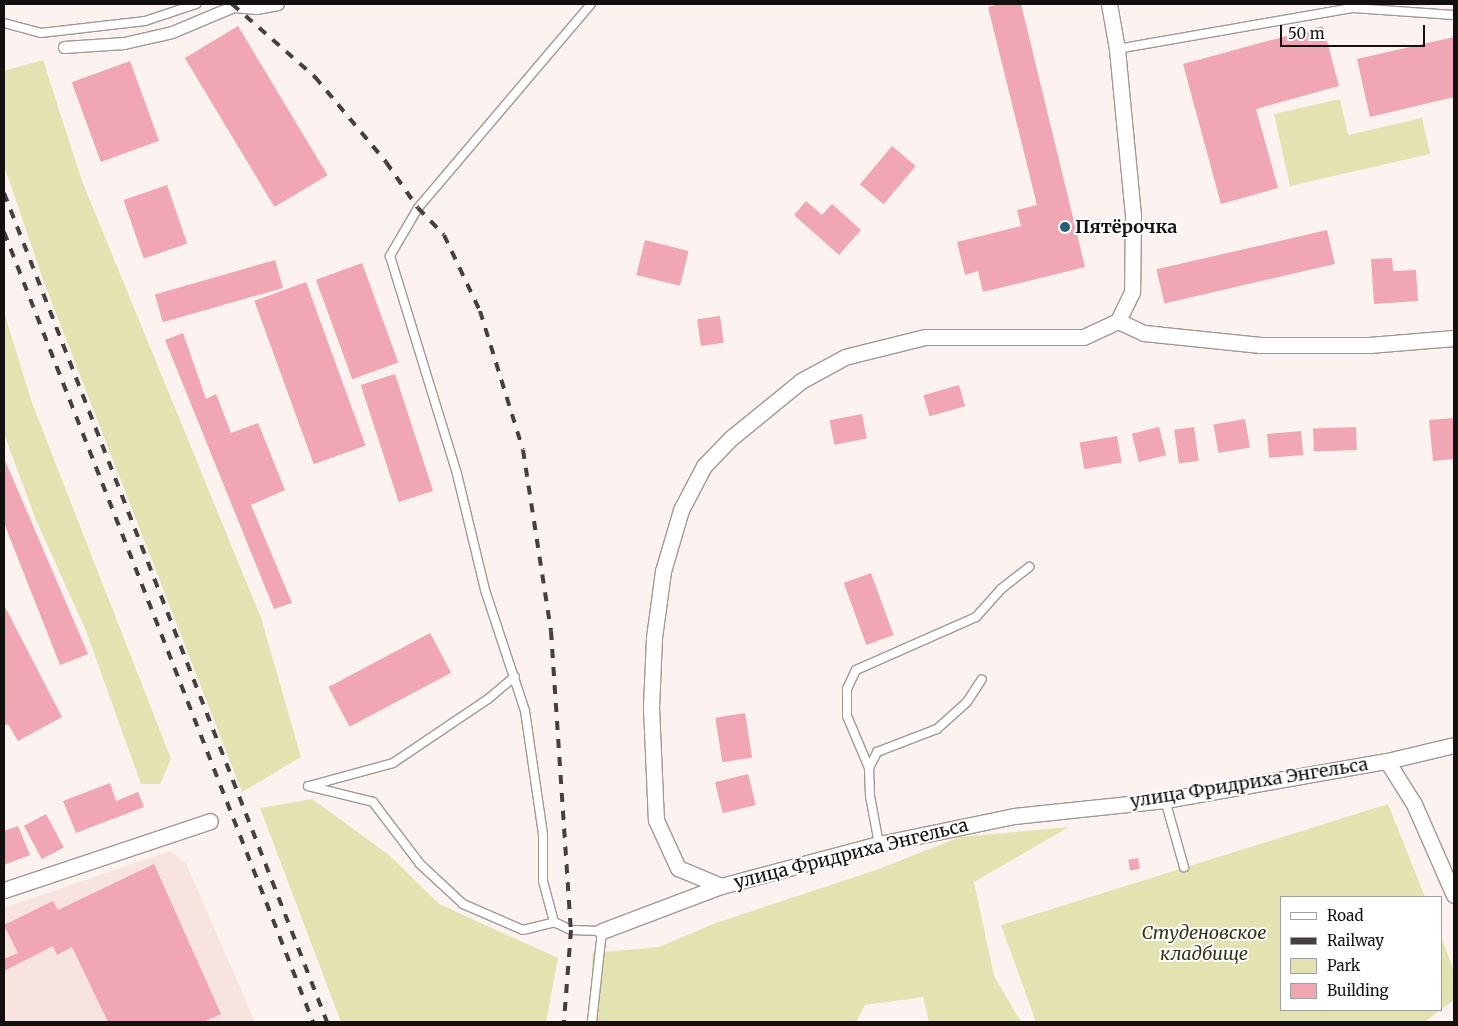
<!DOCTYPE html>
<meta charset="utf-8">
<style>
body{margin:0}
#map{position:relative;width:1458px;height:1026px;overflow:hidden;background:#fcf2ef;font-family:Merriweather,serif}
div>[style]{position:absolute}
.built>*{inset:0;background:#f7e4de}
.green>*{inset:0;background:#e3e3b2}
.building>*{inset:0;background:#f1a6b4;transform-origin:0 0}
.roads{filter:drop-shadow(1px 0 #a29995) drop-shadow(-1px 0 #a29995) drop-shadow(0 1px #a29995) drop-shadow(0 -1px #a29995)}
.service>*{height:8px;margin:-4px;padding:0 4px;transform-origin:4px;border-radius:4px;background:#fff}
.pedestrian>*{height:11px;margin:-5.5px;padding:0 5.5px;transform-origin:5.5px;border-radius:5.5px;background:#fff}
.minor>*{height:15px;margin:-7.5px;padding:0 7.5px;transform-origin:7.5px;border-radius:7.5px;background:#fff}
.rail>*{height:4px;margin-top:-2px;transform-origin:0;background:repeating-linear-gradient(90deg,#45403f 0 9px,transparent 0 18px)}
.dots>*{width:14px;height:14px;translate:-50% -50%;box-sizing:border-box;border:2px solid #fff;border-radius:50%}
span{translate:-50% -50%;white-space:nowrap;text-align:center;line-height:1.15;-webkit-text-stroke:4px #fff;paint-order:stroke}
.poi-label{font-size:18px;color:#13100f;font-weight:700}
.left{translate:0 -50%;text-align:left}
.street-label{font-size:18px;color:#13100f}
.park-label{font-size:18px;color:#333213;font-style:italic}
.frame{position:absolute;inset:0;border:5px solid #13100f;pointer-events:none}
.legend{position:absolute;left:1280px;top:896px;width:162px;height:115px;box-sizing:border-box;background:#fff;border:1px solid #a19f9f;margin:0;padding:6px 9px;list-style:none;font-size:15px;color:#13100f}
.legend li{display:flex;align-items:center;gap:10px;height:25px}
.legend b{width:25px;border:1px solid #a19f9f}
.scale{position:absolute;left:1280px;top:25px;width:145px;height:22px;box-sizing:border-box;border:2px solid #13100f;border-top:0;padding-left:6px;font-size:15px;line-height:18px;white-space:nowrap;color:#13100f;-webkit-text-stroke:4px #fff;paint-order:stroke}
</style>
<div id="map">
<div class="built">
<i style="clip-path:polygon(170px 851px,186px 863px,255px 1022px,4px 1022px,4px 908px)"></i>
</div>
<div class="green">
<i style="clip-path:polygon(43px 60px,82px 181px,261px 618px,301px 757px,242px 792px,43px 280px,4px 165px,4px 71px)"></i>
<i style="clip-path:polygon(1340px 99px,1348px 135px,1422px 118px,1430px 154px,1290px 186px,1274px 114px)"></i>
<i style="clip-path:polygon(4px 312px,32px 403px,171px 759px,160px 784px,141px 784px,86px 631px,36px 520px,4px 434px)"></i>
<i style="clip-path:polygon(312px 799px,389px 855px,439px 904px,558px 958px,546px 1022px,341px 1022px,260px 808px)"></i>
<i style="clip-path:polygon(1388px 804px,1425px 897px,1282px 897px,1282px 1010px,1441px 1010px,1424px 1022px,1036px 1022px,1001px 925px)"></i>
<i style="clip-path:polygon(1069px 827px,974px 882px,994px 976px,1021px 1022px,929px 1022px,923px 997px,865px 1005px,856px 1022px,594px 1022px,592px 953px,659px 947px,716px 923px,876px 870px,960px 837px)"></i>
<i style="clip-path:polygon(1442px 939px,1454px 971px,1454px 1000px,1442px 1009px)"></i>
</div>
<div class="building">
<i style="clip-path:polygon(1000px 4px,1021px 4px,1085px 267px,983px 292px,978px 271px,965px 275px,957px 242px,1021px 226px,1017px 210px,1037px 205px,988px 7px)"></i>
<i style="left:238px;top:26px;width:174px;height:62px;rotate:59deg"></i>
<i style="clip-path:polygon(1323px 26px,1339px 86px,1256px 109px,1278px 188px,1221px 204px,1183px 64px)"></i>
<i style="clip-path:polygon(1454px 37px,1454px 97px,1370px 117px,1357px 59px)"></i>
<i style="left:130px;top:61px;width:85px;height:62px;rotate:70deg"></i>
<i style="left:892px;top:146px;width:31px;height:50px;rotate:40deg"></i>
<i style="left:167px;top:185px;width:62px;height:46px;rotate:71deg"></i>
<i style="clip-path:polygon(806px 201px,822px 215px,832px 204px,861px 230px,839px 255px,794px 215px)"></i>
<i style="left:1327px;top:230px;width:35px;height:175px;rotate:77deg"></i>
<i style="left:645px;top:240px;width:45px;height:36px;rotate:14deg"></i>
<i style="clip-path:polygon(1392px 258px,1393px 271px,1416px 270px,1418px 301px,1374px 304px,1371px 259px)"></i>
<i style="left:275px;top:260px;width:29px;height:125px;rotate:74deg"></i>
<i style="left:362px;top:263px;width:106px;height:49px;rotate:70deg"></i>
<i style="left:306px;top:282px;width:174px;height:55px;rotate:70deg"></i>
<i style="left:720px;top:316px;width:27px;height:23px;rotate:82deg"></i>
<i style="clip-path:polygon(183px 333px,206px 399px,216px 394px,231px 433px,258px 423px,285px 490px,251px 505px,292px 603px,274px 609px,165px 340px)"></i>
<i style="left:395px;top:374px;width:123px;height:36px;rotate:72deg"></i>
<i style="left:959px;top:385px;width:22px;height:37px;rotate:74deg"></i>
<i style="left:862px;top:414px;width:25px;height:33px;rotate:79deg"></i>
<i style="clip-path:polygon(1454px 418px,1454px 459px,1433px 461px,1429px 420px)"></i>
<i style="left:1245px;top:419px;width:29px;height:32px;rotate:80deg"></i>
<i style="left:1159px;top:427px;width:29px;height:28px;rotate:76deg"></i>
<i style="left:1194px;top:427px;width:34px;height:20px;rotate:82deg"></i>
<i style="left:1356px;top:427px;width:23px;height:43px;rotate:88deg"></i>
<i style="left:1301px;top:431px;width:24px;height:34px;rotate:85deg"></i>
<i style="left:1117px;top:436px;width:27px;height:38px;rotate:80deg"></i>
<i style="clip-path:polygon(4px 458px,88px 654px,60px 665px,4px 523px)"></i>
<i style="left:871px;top:573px;width:66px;height:29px;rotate:70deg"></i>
<i style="clip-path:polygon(4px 605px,62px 717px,18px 741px,8px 724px,4px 726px)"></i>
<i style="left:430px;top:633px;width:45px;height:115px;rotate:62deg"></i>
<i style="left:745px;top:713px;width:45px;height:30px;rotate:81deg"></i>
<i style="left:748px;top:774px;width:32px;height:34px;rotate:76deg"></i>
<i style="clip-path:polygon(110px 783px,116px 801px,138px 792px,144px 807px,76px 833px,63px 801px)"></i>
<i style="left:46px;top:814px;width:38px;height:25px;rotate:62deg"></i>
<i style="clip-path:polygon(18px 826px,30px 855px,4px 865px,4px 831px)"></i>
<i style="left:1138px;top:858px;width:11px;height:10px;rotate:80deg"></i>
<i style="clip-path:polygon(154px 864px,221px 1014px,204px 1022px,108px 1022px,72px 947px,57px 955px,53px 946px,4px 971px,4px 959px,18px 953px,4px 925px,53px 901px,58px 910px)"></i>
</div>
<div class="roads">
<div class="service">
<i style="left:591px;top:4px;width:267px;rotate:130.3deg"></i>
<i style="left:418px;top:208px;width:56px;rotate:120.3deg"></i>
<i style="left:390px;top:256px;width:228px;rotate:72.9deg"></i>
<i style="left:457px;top:474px;width:119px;rotate:76.4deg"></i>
<i style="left:485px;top:590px;width:127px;rotate:71.7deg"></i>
<i style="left:525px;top:711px;width:125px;rotate:81.7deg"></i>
<i style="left:543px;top:835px;width:46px;rotate:90deg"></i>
<i style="left:543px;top:881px;width:42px;rotate:75deg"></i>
<i style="left:554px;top:922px;width:19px;rotate:25deg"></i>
<i style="left:571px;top:930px;width:31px;rotate:2deg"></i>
<i style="left:602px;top:931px;width:92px;rotate:96.3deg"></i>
<i style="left:4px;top:23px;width:38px;rotate:15deg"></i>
<i style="left:41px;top:33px;width:105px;rotate:-6.6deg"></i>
<i style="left:145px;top:21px;width:54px;rotate:-18.4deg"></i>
<i style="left:1117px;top:49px;width:240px;rotate:-9.9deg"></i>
<i style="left:1353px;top:8px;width:101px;rotate:4deg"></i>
<i style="left:869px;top:768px;width:56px;rotate:-112.9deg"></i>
<i style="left:847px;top:716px;width:27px;rotate:-90deg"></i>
<i style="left:847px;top:689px;width:21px;rotate:-65deg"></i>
<i style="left:856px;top:670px;width:131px;rotate:-23.8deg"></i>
<i style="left:976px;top:617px;width:38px;rotate:-48deg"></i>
<i style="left:1001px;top:589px;width:36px;rotate:-38deg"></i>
<i style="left:308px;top:786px;width:67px;rotate:13.8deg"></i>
<i style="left:373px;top:802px;width:78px;rotate:52.8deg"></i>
<i style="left:420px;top:864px;width:59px;rotate:42.9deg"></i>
<i style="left:463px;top:904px;width:65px;rotate:23.4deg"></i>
<i style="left:523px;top:930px;width:32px;rotate:-14deg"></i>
<i style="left:309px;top:786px;width:87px;rotate:-15.3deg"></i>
<i style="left:393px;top:763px;width:115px;rotate:-34deg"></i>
<i style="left:488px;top:699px;width:35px;rotate:-40deg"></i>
<i style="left:1165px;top:800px;width:70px;rotate:74.2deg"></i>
<i style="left:879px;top:844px;width:49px;rotate:-100.6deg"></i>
<i style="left:870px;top:796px;width:28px;rotate:-92deg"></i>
<i style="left:869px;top:768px;width:18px;rotate:-63deg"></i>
<i style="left:877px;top:752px;width:64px;rotate:-21deg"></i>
<i style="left:937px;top:729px;width:40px;rotate:-42deg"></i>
<i style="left:967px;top:702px;width:27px;rotate:-57deg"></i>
</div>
<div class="pedestrian">
<i style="left:64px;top:47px;width:60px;rotate:-3.8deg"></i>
<i style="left:124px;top:43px;width:49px;rotate:-12.9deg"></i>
<i style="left:172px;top:32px;width:67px;rotate:-22.8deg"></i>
<i style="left:234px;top:6px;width:22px;rotate:5deg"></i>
<i style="left:256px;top:8px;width:22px;rotate:-10deg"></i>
</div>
<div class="minor">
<i style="left:1109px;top:4px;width:46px;rotate:79.9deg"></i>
<i style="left:1117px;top:49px;width:167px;rotate:84.5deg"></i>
<i style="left:1133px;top:215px;width:77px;rotate:90.7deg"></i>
<i style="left:1132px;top:292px;width:32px;rotate:116deg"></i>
<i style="left:1118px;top:321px;width:38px;rotate:155deg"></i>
<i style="left:1083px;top:337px;width:158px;rotate:180deg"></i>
<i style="left:925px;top:337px;width:82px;rotate:166deg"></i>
<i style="left:845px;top:357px;width:50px;rotate:151.4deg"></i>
<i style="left:801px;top:381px;width:90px;rotate:140.8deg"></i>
<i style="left:731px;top:438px;width:39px;rotate:134deg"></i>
<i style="left:704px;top:466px;width:50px;rotate:117.6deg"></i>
<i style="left:681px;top:510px;width:64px;rotate:106.4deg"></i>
<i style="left:663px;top:571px;width:68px;rotate:97.7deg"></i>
<i style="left:654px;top:638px;width:69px;rotate:92.5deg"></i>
<i style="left:651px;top:707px;width:113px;rotate:87.5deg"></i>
<i style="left:656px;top:820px;width:53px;rotate:65.4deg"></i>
<i style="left:678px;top:868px;width:47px;rotate:22.7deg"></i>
<i style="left:721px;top:886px;width:163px;rotate:-14.9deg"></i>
<i style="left:879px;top:844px;width:138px;rotate:-11.7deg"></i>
<i style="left:1014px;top:816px;width:152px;rotate:-6deg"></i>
<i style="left:1165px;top:800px;width:225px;rotate:-10deg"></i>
<i style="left:1387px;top:761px;width:51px;rotate:57.9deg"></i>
<i style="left:1414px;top:804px;width:99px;rotate:66.3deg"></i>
<i style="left:1118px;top:321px;width:29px;rotate:25deg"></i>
<i style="left:1144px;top:333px;width:117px;rotate:5.9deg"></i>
<i style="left:1260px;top:345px;width:109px"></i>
<i style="left:1369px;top:345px;width:85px;rotate:-4.7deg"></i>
<i style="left:1387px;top:761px;width:69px;rotate:-13.4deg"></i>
<i style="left:4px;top:890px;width:217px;rotate:-18.5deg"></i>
<i style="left:602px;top:931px;width:127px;rotate:-20.7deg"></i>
</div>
</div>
<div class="rail">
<i style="left:232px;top:4px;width:111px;rotate:41.3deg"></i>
<i style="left:315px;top:77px;width:111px;rotate:50.1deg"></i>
<i style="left:386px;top:162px;width:56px;rotate:55.2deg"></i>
<i style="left:418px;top:208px;width:37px;rotate:46deg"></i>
<i style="left:444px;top:235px;width:84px;rotate:64.7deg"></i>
<i style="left:480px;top:311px;width:145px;rotate:72.8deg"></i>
<i style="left:523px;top:450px;width:183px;rotate:81.2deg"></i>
<i style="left:551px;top:631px;width:300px;rotate:86.2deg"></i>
<i style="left:571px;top:930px;width:92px;rotate:94.4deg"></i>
<i style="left:4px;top:193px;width:890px;rotate:68.71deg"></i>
<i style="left:4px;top:232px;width:848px;rotate:68.64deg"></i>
</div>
<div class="dots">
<i style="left:1065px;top:227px;background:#265d78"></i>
</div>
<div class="poi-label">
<span class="left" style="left:1075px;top:227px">Пятёрочка</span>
</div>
<div class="street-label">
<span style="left:1249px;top:783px;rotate:-9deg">улица Фридриха Энгельса</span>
<span style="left:851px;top:854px;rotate:-14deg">улица Фридриха Энгельса</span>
</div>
<div class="park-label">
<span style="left:1204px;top:944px">Студеновское<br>кладбище</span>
</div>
<div class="frame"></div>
<ul class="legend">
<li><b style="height:6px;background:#fff"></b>Road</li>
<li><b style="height:6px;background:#45403f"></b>Railway</li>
<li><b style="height:14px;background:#e3e3b2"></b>Park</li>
<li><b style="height:14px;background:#f1a6b4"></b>Building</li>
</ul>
<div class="scale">50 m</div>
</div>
